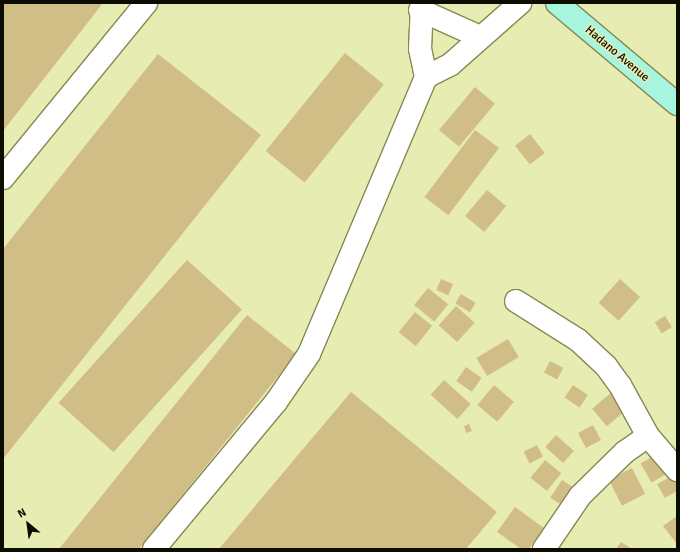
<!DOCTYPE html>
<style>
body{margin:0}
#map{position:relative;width:680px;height:552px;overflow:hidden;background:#e7ecb2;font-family:Signika,sans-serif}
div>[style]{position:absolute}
.building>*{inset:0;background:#d1be87;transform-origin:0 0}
.roads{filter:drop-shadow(1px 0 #868953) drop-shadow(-1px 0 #868953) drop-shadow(0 1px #868953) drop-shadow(0 -1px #868953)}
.minor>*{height:22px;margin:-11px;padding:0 11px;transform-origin:11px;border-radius:11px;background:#fff}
.major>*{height:22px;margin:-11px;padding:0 11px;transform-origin:11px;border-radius:11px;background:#a7f5df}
span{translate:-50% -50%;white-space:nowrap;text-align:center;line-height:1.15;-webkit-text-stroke:3px #e7ecb2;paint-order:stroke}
.street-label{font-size:12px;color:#0c0d00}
.frame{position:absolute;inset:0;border:4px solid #0c0d00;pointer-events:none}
.north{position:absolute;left:8px;top:504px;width:40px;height:40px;-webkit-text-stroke:3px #e7ecb2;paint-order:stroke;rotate:331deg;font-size:11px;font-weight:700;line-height:16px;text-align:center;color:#0c0d00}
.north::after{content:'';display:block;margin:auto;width:14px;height:18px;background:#0c0d00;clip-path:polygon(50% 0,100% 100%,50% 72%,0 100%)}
</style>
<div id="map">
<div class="building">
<i style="clip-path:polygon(3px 3px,103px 3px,3px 131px)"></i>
<i style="left:345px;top:53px;width:50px;height:126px;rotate:39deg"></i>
<i style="clip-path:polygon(158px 54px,261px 135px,3px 459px,3px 249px)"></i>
<i style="left:475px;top:87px;width:26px;height:56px;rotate:40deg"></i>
<i style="left:475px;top:130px;width:30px;height:84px;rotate:37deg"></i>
<i style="left:530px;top:134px;width:24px;height:19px;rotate:52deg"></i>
<i style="left:487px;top:190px;width:25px;height:34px;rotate:40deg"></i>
<i style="left:187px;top:260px;width:74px;height:192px;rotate:42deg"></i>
<i style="left:441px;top:279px;width:13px;height:12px;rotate:23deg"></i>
<i style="left:620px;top:279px;width:27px;height:32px;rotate:42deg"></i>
<i style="left:428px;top:288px;width:26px;height:22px;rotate:39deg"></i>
<i style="left:461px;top:294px;width:17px;height:11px;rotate:31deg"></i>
<i style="left:456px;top:306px;width:25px;height:26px;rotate:42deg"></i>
<i style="left:415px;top:312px;width:22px;height:26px;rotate:39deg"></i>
<i style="clip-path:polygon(247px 315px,296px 354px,139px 549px,59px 549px)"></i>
<i style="left:665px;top:316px;width:13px;height:12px;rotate:58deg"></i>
<i style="left:508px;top:339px;width:21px;height:37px;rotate:59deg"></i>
<i style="left:550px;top:361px;width:15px;height:13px;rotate:28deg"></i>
<i style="left:466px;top:367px;width:19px;height:17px;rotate:35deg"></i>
<i style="left:444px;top:380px;width:36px;height:20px;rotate:42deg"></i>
<i style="left:494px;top:385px;width:26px;height:26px;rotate:40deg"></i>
<i style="left:573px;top:385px;width:18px;height:15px;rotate:34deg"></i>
<i style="clip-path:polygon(351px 392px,497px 512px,466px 549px,219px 549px)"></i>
<i style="left:612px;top:392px;width:23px;height:26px;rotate:50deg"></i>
<i style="clip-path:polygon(469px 424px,472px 431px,466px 433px,464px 426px)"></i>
<i style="left:593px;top:425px;width:17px;height:17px;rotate:62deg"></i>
<i style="left:556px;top:435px;width:24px;height:16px;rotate:42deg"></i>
<i style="left:537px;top:445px;width:13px;height:15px;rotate:63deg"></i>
<i style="left:657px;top:454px;width:22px;height:19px;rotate:60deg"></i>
<i style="left:545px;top:460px;width:21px;height:23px;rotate:39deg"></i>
<i style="left:632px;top:468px;width:29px;height:26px;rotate:63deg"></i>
<i style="clip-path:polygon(676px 474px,677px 491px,665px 498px,657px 484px)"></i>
<i style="left:562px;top:480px;width:14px;height:21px;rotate:34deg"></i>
<i style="clip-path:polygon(515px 507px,544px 528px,529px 549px,521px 549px,497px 532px)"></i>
<i style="clip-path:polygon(677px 516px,677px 544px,663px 526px)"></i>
<i style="clip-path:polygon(621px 542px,632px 549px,616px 549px)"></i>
</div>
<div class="roads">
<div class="minor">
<i style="left:420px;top:10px;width:66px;rotate:24.2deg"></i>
<i style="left:426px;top:77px;width:27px;rotate:-27deg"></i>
<i style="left:450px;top:65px;width:94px;rotate:-41.5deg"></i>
<i style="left:3px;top:178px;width:226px;rotate:-50.7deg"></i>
<i style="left:516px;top:301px;width:73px;rotate:32.2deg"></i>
<i style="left:578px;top:340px;width:38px;rotate:43deg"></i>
<i style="left:606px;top:366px;width:24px;rotate:54deg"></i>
<i style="left:620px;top:385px;width:58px;rotate:61.2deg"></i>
<i style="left:648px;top:436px;width:45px;rotate:49.5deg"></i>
<i style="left:154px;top:549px;width:191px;rotate:-50.3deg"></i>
<i style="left:276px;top:402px;width:58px;rotate:-55.5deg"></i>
<i style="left:309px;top:354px;width:301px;rotate:-67.1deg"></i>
<i style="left:426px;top:77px;width:29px;rotate:-102deg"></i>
<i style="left:420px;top:49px;width:46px;rotate:-87.5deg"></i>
<i style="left:544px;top:549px;width:64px;rotate:-55.8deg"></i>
<i style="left:580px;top:496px;width:63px;rotate:-44.4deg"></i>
<i style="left:625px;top:452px;width:28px;rotate:-35deg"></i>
</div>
<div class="major">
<i style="left:557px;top:3px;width:157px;rotate:40.1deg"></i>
</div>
</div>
<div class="street-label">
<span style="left:617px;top:54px;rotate:40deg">Hadano Avenue</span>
</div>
<div class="frame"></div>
<div class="north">N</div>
</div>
